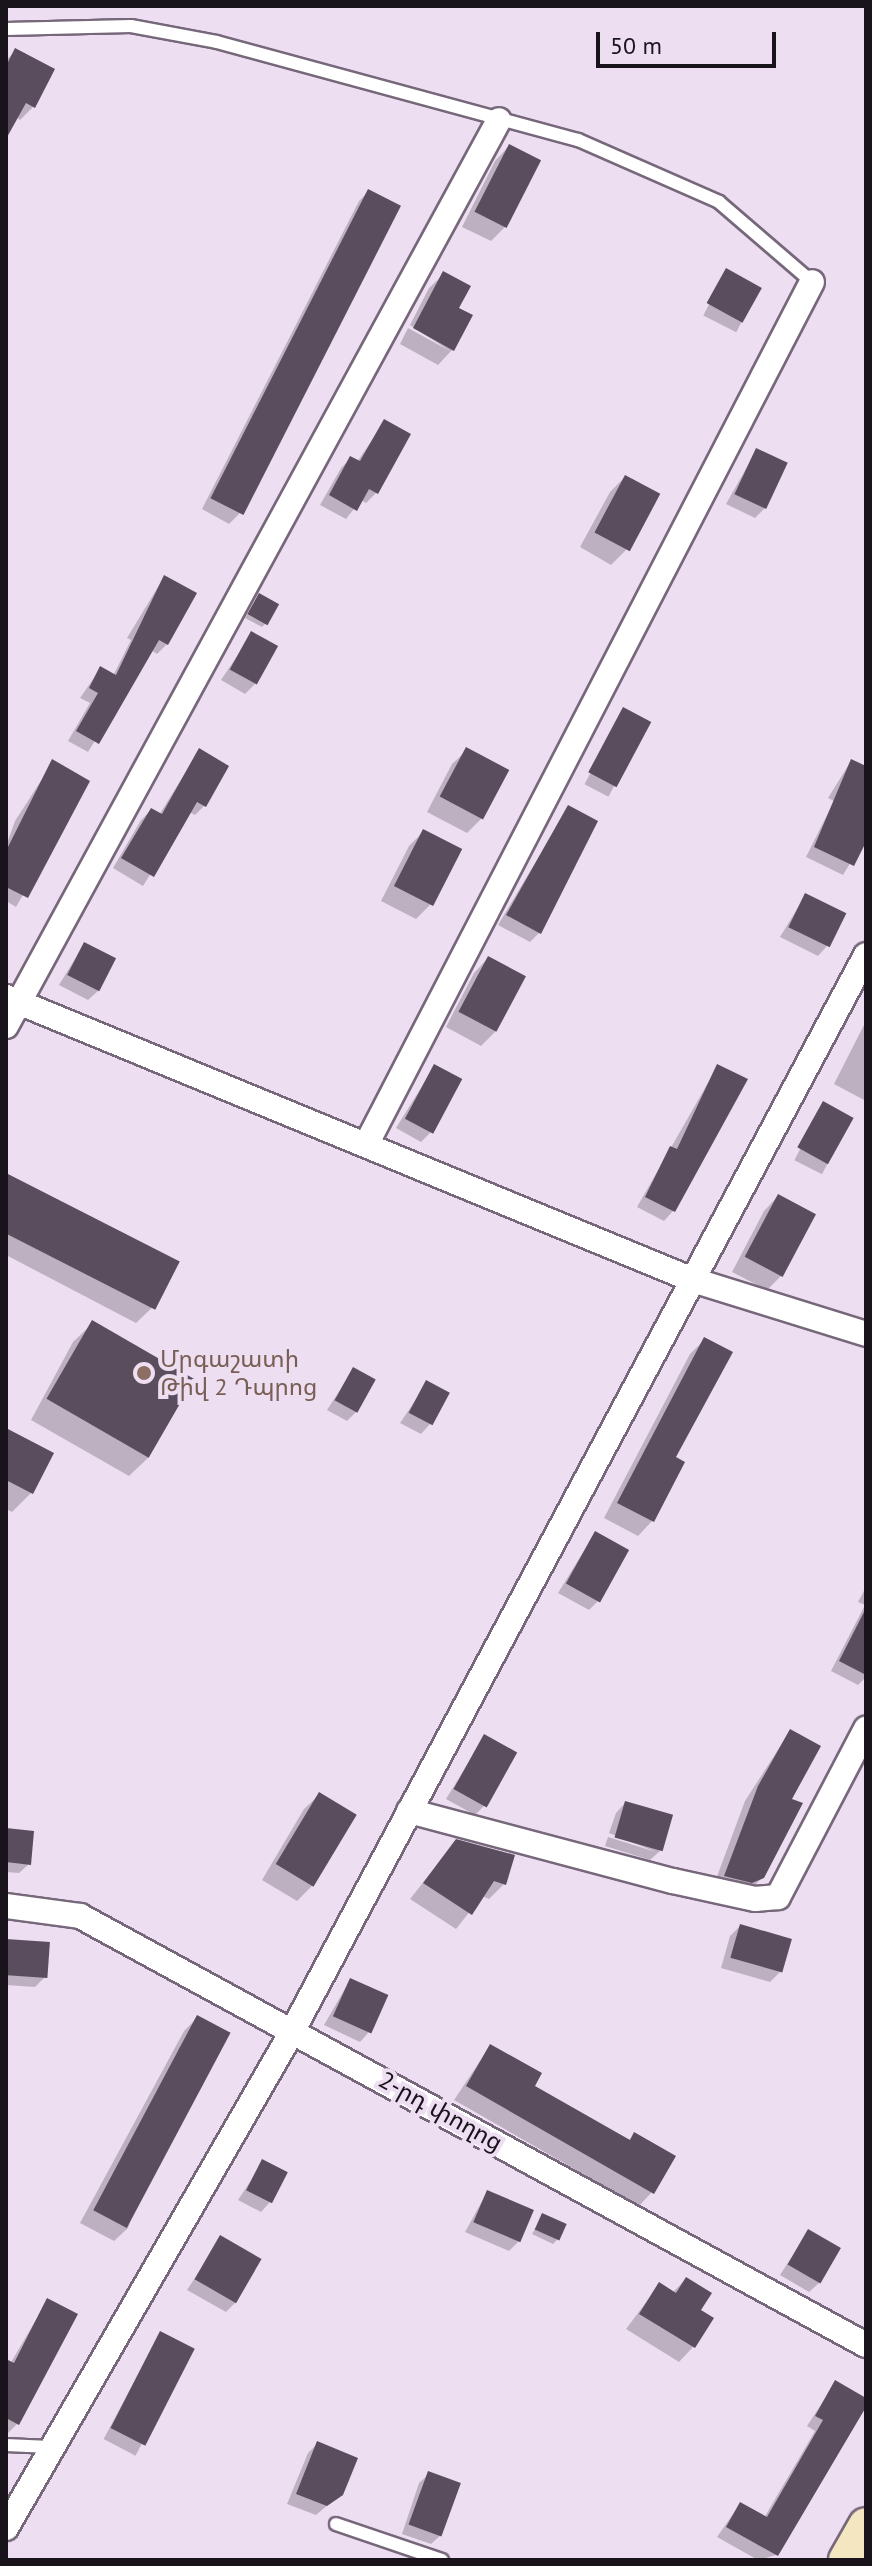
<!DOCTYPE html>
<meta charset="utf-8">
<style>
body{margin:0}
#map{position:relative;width:872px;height:2566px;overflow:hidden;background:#eddef2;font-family:"PT Sans","Noto Sans Armenian",sans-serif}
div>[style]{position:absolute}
.shadow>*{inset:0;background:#0003;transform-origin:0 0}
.building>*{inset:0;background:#5a4e5e;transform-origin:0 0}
.roads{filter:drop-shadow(2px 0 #76687a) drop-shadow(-2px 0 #76687a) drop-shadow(0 2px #76687a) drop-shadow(0 -2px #76687a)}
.lane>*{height:12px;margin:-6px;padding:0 6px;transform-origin:6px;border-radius:6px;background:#fff}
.street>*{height:24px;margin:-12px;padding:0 12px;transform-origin:12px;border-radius:12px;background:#fff}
.secondary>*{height:34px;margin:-17px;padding:0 17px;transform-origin:17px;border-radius:17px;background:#f5e6c2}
.dots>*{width:22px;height:22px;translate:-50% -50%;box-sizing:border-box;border:4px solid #eddef2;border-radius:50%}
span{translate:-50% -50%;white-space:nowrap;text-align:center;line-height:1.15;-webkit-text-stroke:8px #eddef2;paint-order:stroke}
.education-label{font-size:24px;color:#785e54}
.left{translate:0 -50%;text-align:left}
.street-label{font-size:24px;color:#19141b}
.frame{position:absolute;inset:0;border:8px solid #19141b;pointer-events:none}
.scale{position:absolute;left:596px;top:32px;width:180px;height:36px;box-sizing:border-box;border:4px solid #19141b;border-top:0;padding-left:10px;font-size:24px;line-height:28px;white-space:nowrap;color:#19141b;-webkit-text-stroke:6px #eddef2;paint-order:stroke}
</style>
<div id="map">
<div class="shadow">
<i style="clip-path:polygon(16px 51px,34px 106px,20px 120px,16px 117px,6px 135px,6px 60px)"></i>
<i style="clip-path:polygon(509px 146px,505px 227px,491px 241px,462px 227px,495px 161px)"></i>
<i style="clip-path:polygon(369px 191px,239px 514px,229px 524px,202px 509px,359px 201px)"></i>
<i style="left:726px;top:271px;width:37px;height:50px;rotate:27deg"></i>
<i style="clip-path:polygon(444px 274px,456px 308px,452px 350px,438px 365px,400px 344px,408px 328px,450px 351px,410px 325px,429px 288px)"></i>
<i style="clip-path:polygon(385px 421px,408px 435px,376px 493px,366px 503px,361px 500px,346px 519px,320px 505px,341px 468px,351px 458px,357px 462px)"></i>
<i style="clip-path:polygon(756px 451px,765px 508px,755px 518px,726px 504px)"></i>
<i style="clip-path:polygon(625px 477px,657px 495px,626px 550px,611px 565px,580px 547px,610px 492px)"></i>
<i style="clip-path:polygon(164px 577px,167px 644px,157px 654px,151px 650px,88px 752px,68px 741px,90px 703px,80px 698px,100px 669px,113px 676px,131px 640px,127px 638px)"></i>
<i style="clip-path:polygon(259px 595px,266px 623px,262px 627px,245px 618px)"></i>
<i style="clip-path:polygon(252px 634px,255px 684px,245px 694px,221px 680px)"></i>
<i style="left:624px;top:710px;width:27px;height:84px;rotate:28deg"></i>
<i style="clip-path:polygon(467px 750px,506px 770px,482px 818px,467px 833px,427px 812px,452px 764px)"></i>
<i style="clip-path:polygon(199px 751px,204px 806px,195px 815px,189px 812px,143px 886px,113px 868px,141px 820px,151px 810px,159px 815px)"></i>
<i style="clip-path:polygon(851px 761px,866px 768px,866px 837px,843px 875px,806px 857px,834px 801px,828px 798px)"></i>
<i style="clip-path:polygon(53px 762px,87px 782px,16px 907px,6px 901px,6px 846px,15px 821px)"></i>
<i style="clip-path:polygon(568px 808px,539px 933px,530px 942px,498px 925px)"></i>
<i style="clip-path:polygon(423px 832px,431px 904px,416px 919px,381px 901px,409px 846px)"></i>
<i style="clip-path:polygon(805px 896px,827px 946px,818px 956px,780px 937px)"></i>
<i style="clip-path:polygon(84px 944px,98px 991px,88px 1000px,59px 985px)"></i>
<i style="clip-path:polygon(488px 958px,524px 977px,496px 1031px,481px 1046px,446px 1027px,474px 973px)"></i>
<i style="clip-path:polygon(866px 1021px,866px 1101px,834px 1084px)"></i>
<i style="clip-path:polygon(434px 1067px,431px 1132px,421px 1142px,396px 1128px)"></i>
<i style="clip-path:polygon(717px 1067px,673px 1211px,664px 1221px,637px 1207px)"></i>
<i style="left:823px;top:1104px;width:31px;height:63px;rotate:27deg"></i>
<i style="clip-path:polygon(6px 1175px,156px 1304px,136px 1323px,6px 1255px)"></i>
<i style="clip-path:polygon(778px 1196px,782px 1275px,767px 1290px,732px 1272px,764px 1211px)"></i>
<i style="clip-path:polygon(93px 1323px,149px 1457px,129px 1476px,31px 1420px,73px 1342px)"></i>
<i style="clip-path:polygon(705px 1339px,673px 1458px,682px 1463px,652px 1521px,638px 1536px,604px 1518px,690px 1354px)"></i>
<i style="clip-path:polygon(353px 1370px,357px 1411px,347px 1421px,327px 1410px)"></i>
<i style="clip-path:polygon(427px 1383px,430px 1424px,421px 1434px,400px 1423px)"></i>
<i style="clip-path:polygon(6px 1431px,31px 1493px,12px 1512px,6px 1509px)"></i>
<i style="clip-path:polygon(595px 1533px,599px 1600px,589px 1610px,558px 1593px)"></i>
<i style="clip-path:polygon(866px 1587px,866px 1677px,858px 1685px,831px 1671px,865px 1605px,858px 1602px)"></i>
<i style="clip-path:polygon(790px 1731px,789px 1800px,763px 1877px,749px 1891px,712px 1890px,745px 1801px)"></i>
<i style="clip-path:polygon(485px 1736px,485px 1805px,475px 1815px,446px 1799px)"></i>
<i style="clip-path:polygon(319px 1795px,312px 1886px,297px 1901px,262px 1880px,304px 1809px)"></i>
<i style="clip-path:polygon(625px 1803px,660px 1851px,650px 1860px,605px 1846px,608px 1837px,656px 1852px,609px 1833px,616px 1813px)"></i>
<i style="clip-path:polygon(6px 1830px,29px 1864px,19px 1873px,6px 1872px)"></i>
<i style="clip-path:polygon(456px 1841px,504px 1884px,489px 1899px,482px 1896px,456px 1929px,410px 1899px)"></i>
<i style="clip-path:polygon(740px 1926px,780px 1972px,770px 1982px,721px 1968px,730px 1936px)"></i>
<i style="clip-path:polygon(6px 1941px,45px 1977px,35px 1987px,6px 1985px)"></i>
<i style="clip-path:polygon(350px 1980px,369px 2032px,360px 2042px,324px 2025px)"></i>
<i style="clip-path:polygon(197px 2018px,128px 2228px,114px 2241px,80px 2223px,184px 2031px)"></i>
<i style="clip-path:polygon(490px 2046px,532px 2087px,628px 2141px,635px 2134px,652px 2192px,639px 2206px,454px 2100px)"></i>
<i style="clip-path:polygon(263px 2162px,270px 2202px,261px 2212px,238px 2200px)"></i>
<i style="clip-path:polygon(487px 2192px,519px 2241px,509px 2251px,465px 2232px)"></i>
<i style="clip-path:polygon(543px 2215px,557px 2240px,553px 2244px,532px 2234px)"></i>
<i style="clip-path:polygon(808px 2232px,819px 2283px,809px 2292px,780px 2275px)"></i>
<i style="clip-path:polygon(221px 2238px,236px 2302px,226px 2312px,187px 2290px)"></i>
<i style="clip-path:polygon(686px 2279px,698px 2311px,693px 2347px,679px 2362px,626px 2329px,659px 2285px,672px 2293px)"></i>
<i style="clip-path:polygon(47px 2301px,18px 2423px,8px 2433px,6px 2361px,10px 2364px)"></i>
<i style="left:160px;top:2333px;width:36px;height:120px;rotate:28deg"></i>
<i style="clip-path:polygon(835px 2383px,866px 2403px,776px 2555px,758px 2560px,717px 2537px,740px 2504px,764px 2518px,815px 2431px,807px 2426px)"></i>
<i style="clip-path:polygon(317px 2444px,341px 2494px,316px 2515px,287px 2504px,308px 2453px)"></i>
<i style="clip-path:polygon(429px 2474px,441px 2535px,431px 2544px,402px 2534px,419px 2483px)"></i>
</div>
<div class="building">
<i style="clip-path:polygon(15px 48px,55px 69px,35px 108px,26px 103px,6px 139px,6px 66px)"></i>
<i style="left:509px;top:144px;width:36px;height:76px;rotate:27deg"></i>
<i style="left:368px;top:189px;width:37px;height:347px;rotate:27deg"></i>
<i style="left:726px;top:268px;width:41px;height:40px;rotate:29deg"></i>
<i style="clip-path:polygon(443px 271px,471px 286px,459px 308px,473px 315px,454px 351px,413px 328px)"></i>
<i style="clip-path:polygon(384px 419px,411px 434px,378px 494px,369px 489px,357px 511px,329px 495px,350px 456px,360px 461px)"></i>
<i style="left:756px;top:448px;width:35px;height:51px;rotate:25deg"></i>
<i style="left:625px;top:475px;width:40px;height:65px;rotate:28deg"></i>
<i style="clip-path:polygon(164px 575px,197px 593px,168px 645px,159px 640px,99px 744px,76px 731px,98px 693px,89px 688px,100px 666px,116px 675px)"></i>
<i style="left:259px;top:593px;width:23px;height:24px;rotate:29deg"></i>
<i style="left:251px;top:631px;width:31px;height:44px;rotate:29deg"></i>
<i style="left:623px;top:707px;width:32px;height:74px;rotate:28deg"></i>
<i style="left:466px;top:747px;width:49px;height:56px;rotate:28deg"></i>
<i style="clip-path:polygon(199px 748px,229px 766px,206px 807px,197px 802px,154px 877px,121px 858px,151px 808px,162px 814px)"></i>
<i style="clip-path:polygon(52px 759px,90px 781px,28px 898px,6px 887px,6px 851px)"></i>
<i style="clip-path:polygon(851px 759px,866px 766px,866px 842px,854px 866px,814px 847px)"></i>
<i style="clip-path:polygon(568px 805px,598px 821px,541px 934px,506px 915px)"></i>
<i style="left:423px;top:829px;width:44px;height:64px;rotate:27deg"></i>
<i style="left:805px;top:893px;width:46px;height:38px;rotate:26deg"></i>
<i style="left:84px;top:942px;width:36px;height:37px;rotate:27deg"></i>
<i style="left:488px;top:956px;width:43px;height:63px;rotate:28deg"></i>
<i style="left:434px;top:1064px;width:32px;height:62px;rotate:28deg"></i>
<i style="clip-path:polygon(717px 1064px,748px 1079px,675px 1212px,645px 1197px,670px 1146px,677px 1149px)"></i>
<i style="left:823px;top:1101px;width:35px;height:53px;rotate:29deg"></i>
<i style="left:6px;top:1173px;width:195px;height:54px;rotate:27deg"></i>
<i style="left:778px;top:1194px;width:43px;height:71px;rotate:28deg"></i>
<i style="left:92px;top:1320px;width:118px;height:91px;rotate:30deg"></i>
<i style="clip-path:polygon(704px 1337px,733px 1352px,676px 1457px,685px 1462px,654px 1522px,617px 1503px)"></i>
<i style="left:353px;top:1367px;width:26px;height:38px;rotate:29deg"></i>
<i style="left:426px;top:1380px;width:27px;height:37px;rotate:28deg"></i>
<i style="clip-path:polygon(6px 1428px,54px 1453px,33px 1494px,6px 1480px)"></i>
<i style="left:595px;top:1531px;width:39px;height:60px;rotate:29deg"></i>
<i style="clip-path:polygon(866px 1608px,866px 1675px,839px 1661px)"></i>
<i style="clip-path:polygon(790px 1729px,821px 1746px,792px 1799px,803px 1803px,764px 1878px,752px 1883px,724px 1876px,758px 1786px)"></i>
<i style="left:484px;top:1734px;width:38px;height:63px;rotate:29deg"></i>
<i style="left:319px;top:1792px;width:44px;height:84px;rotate:31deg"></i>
<i style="left:625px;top:1801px;width:50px;height:38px;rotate:16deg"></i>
<i style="clip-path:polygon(6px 1828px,34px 1831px,31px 1865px,6px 1862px)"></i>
<i style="clip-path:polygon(456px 1839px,515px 1855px,506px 1885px,494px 1881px,472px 1915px,423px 1883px)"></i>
<i style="left:740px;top:1924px;width:54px;height:35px;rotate:16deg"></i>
<i style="left:6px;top:1939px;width:44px;height:36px;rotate:4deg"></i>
<i style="left:350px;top:1978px;width:42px;height:42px;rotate:24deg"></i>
<i style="left:197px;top:2015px;width:38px;height:221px;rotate:28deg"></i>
<i style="clip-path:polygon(490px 2044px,542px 2073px,535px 2086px,630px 2140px,634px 2132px,676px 2156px,654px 2194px,466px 2086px)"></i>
<i style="left:262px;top:2159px;width:29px;height:35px;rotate:27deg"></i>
<i style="left:487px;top:2190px;width:51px;height:35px;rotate:23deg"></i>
<i style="left:542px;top:2213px;width:27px;height:18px;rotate:24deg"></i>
<i style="left:808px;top:2229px;width:38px;height:41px;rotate:30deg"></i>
<i style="left:220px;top:2235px;width:48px;height:51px;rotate:30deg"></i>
<i style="clip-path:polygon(686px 2277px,712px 2293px,701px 2310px,714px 2318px,695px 2348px,639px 2314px,659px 2282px,676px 2293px)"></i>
<i style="clip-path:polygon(47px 2298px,78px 2314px,19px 2425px,6px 2418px,6px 2359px,14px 2363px)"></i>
<i style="left:160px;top:2331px;width:39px;height:109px;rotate:27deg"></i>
<i style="clip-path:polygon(835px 2380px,866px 2398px,866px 2407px,778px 2556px,726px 2527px,740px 2502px,767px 2517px,823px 2420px,815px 2416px)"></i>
<i style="clip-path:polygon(317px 2441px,358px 2458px,343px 2495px,327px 2506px,296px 2494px)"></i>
<i style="left:428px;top:2471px;width:35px;height:57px;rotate:20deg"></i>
</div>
<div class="roads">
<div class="lane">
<i style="left:6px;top:29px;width:125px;rotate:-1.4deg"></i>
<i style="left:131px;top:26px;width:87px;rotate:10.5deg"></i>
<i style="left:217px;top:42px;width:374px;rotate:15.2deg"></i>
<i style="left:578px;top:140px;width:154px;rotate:23.7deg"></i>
<i style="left:719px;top:202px;width:123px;rotate:40.7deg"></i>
<i style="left:6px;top:2445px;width:44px;rotate:2.6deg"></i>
<i style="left:336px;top:2524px;width:112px;rotate:18.8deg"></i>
</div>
<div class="street">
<i style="left:6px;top:997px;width:743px;rotate:22.39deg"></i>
<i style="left:693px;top:1280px;width:181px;rotate:17.3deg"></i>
<i style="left:6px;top:1026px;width:1031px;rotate:-61.45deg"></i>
<i style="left:367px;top:1143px;width:969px;rotate:-62.67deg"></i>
<i style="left:409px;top:1811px;width:273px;rotate:14.9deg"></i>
<i style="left:673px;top:1881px;width:84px;rotate:12.4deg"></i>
<i style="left:755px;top:1899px;width:23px;rotate:-5deg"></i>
<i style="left:778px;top:1897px;width:190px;rotate:-62.4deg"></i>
<i style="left:6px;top:1906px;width:75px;rotate:7.7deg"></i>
<i style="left:80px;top:1916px;width:895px;rotate:28.63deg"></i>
<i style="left:6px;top:2528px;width:575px;rotate:-60.04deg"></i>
<i style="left:293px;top:2030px;width:1218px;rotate:-61.94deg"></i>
</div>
<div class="secondary">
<i style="left:846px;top:2560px;width:40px;rotate:-60.3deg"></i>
</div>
</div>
<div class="dots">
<i style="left:144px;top:1373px;background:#8d6e63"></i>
</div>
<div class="education-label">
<span class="left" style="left:160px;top:1373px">Մրգաշատի<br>Թիվ 2 Դպրոց</span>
</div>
<div class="street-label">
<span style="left:441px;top:2111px;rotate:29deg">2-րդ փողոց</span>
</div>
<div class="frame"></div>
<div class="scale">50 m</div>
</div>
